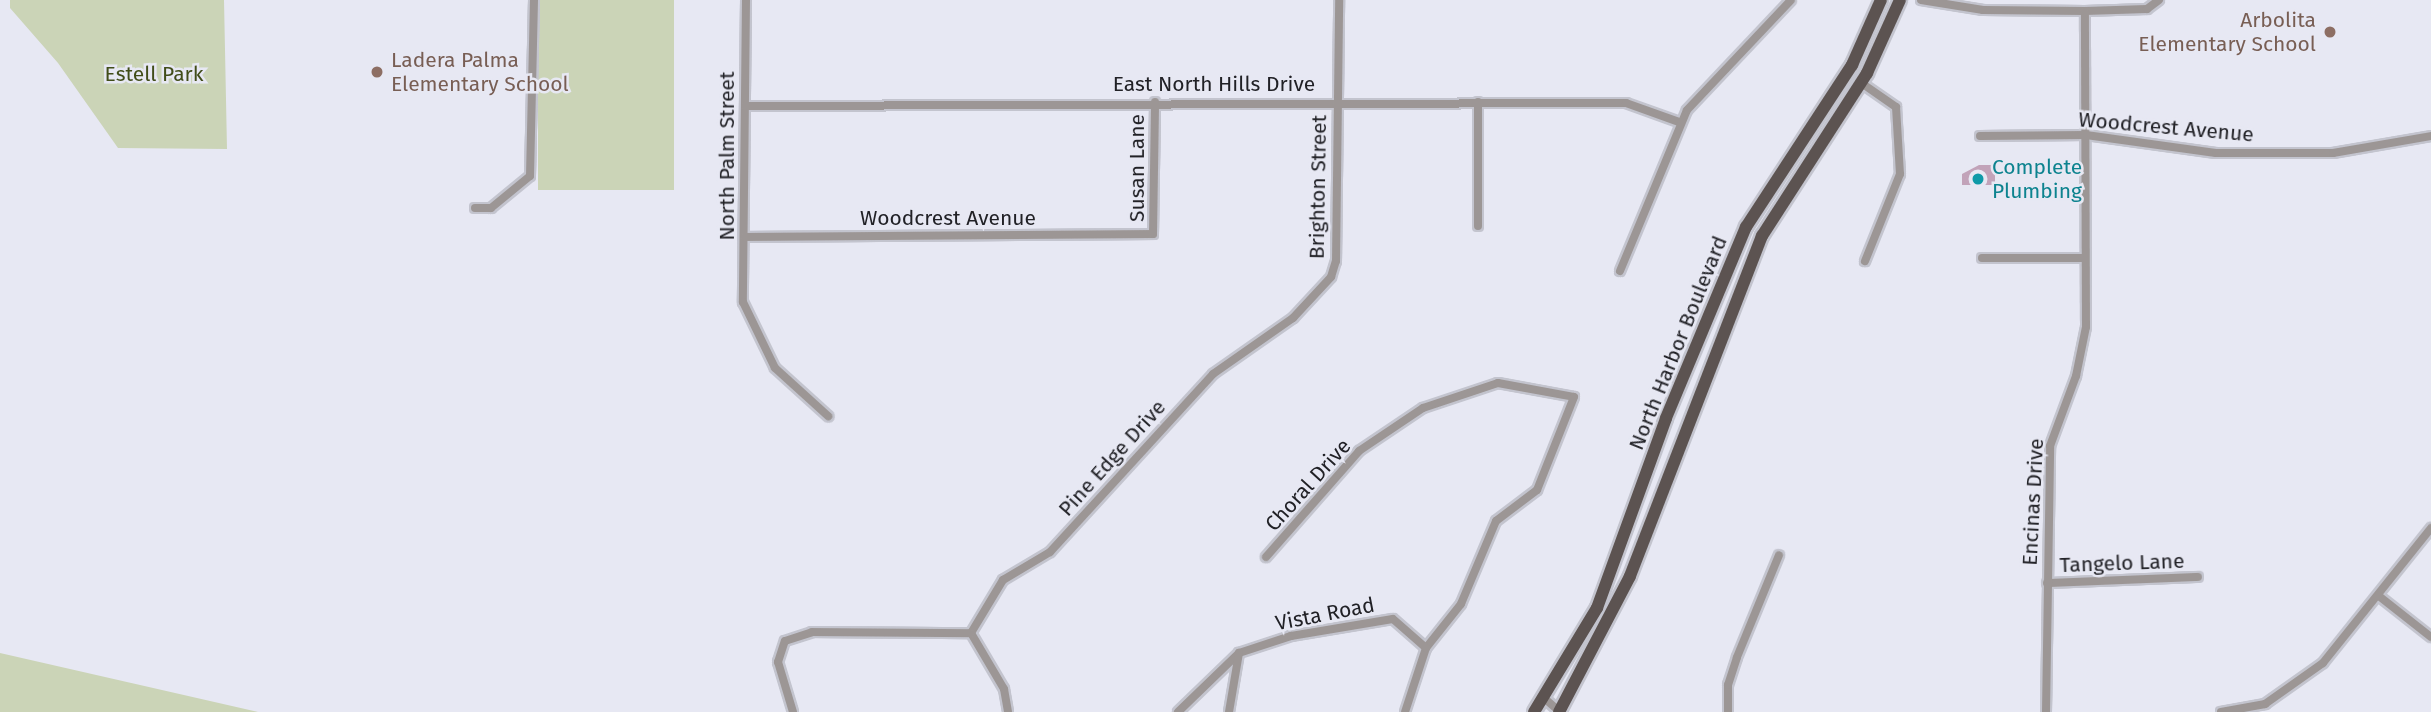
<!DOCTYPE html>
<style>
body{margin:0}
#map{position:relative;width:2431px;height:712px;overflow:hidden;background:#e7e8f3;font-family:"Fira Sans",sans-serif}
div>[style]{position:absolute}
.green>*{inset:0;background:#cbd4b7;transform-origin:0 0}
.building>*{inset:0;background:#c2a3b9}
.roads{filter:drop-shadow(2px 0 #c3c4ce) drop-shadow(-2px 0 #c3c4ce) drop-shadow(0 2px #c3c4ce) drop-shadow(0 -2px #c3c4ce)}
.street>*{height:8px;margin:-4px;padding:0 4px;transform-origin:4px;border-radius:4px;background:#9c9695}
.primary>*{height:12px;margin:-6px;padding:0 6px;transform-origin:6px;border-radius:6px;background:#5c5351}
.dots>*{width:19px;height:19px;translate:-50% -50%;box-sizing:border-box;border:4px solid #e7e8f3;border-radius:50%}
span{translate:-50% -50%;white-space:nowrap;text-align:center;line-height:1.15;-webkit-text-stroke:5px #e7e8f3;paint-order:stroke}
.education-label{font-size:21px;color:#785e54}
.right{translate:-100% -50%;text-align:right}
.left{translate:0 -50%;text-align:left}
.park-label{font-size:21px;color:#414d19}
.street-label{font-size:21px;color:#212126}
.culture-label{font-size:21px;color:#0d838f}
</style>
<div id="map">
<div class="green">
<i style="clip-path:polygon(10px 0,224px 0,227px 149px,118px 148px,58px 63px,10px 8px)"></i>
<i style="left:538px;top:0;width:136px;height:190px"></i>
<i style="clip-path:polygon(0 653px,258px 712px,0 712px)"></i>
</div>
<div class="building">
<i style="clip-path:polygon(1979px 165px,1995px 165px,1995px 185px,1962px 185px,1962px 174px)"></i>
</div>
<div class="roads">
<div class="street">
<i style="left:746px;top:0;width:302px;rotate:90.6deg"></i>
<i style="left:743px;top:302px;width:73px;rotate:64.1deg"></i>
<i style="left:775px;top:368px;width:72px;rotate:42.2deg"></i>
<i style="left:1921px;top:0;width:63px;rotate:9.2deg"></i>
<i style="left:1983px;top:10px;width:102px;rotate:0.6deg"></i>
<i style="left:2085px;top:11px;width:62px;rotate:-1.8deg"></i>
<i style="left:2147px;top:9px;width:15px;rotate:-37deg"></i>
<i style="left:1860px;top:82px;width:44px;rotate:34.8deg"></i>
<i style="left:1896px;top:107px;width:67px;rotate:86.6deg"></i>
<i style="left:1900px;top:174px;width:94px;rotate:111.9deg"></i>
<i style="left:1478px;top:102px;width:124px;rotate:90deg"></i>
<i style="left:745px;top:106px;width:881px;rotate:-0.2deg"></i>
<i style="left:1626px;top:103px;width:56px;rotate:19.7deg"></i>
<i style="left:1980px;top:136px;width:106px;rotate:-0.5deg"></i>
<i style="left:2086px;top:135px;width:131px;rotate:7.9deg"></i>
<i style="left:2216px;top:153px;width:117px"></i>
<i style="left:2333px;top:153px;width:99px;rotate:-9.8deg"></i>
<i style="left:475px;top:208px;width:16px"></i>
<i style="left:491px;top:208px;width:50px;rotate:-39.4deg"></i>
<i style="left:530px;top:176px;width:176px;rotate:-88.7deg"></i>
<i style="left:744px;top:237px;width:409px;rotate:-0.4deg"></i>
<i style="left:1153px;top:234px;width:132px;rotate:-89.1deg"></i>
<i style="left:1982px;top:258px;width:103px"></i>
<i style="left:1620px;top:271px;width:174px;rotate:-67.4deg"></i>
<i style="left:1687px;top:110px;width:151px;rotate:-46.6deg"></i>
<i style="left:1266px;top:557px;width:141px;rotate:-48.7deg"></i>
<i style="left:1359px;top:451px;width:77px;rotate:-33.9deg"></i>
<i style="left:1423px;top:408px;width:79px;rotate:-18.4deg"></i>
<i style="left:1498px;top:383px;width:77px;rotate:10.4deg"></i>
<i style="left:1574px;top:397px;width:100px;rotate:111.7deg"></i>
<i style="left:1537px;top:490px;width:51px;rotate:142.9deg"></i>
<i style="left:1496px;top:521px;width:90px;rotate:112.9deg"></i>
<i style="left:1461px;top:604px;width:56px;rotate:128.5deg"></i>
<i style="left:1426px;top:648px;width:67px;rotate:108.2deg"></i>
<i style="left:2047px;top:583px;width:151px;rotate:-2.3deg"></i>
<i style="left:2379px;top:596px;width:66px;rotate:38.3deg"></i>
<i style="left:971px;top:633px;width:62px;rotate:-58.9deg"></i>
<i style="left:1003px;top:580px;width:55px;rotate:-30.8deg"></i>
<i style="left:1050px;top:552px;width:241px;rotate:-47.5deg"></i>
<i style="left:1213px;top:374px;width:98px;rotate:-35deg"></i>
<i style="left:1293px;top:318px;width:56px;rotate:-47.2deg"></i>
<i style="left:1331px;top:277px;width:17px;rotate:-73deg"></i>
<i style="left:1336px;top:261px;width:261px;rotate:-89.3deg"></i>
<i style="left:971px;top:633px;width:65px;rotate:59.5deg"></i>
<i style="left:1004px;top:689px;width:23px;rotate:80deg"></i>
<i style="left:1544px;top:698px;width:21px;rotate:41deg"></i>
<i style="left:793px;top:712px;width:52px;rotate:-106.7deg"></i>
<i style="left:778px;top:662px;width:22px;rotate:-72deg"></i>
<i style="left:785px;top:641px;width:28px;rotate:-18deg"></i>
<i style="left:812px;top:632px;width:159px;rotate:0.4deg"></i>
<i style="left:1178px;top:712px;width:85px;rotate:-44deg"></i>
<i style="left:1239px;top:653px;width:55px;rotate:-18.1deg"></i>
<i style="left:1291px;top:636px;width:103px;rotate:-9.5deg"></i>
<i style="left:1393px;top:619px;width:44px;rotate:41.3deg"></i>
<i style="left:1229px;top:712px;width:60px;rotate:-80.4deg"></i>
<i style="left:1728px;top:712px;width:27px;rotate:-90deg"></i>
<i style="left:1728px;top:685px;width:29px;rotate:-72deg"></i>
<i style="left:1737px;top:657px;width:110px;rotate:-67.6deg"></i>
<i style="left:2046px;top:712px;width:266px;rotate:-89.1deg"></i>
<i style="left:2050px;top:446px;width:75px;rotate:-69.6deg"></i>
<i style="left:2076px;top:376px;width:50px;rotate:-78.5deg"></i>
<i style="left:2086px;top:327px;width:316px;rotate:-90.2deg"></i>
<i style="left:2221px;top:712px;width:45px;rotate:-10.3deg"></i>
<i style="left:2265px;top:704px;width:71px;rotate:-35.3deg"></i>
<i style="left:2323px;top:663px;width:173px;rotate:-51.3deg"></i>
</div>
<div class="primary">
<i style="left:1534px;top:712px;width:122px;rotate:-58.8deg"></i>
<i style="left:1597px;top:608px;width:202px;rotate:-70deg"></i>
<i style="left:1666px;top:418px;width:207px;rotate:-67.3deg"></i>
<i style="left:1746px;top:227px;width:194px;rotate:-56.8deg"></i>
<i style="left:1852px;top:65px;width:71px;rotate:-66deg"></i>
<i style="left:1559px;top:712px;width:153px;rotate:-62.4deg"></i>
<i style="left:1630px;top:576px;width:365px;rotate:-68.8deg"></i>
<i style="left:1762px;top:236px;width:194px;rotate:-57.2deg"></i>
<i style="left:1867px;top:73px;width:80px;rotate:-65.7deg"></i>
</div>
</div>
<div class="dots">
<i style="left:2330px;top:32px;background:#8d6e63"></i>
<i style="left:377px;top:72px;background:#8d6e63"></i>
<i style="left:1978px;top:179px;background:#0f9aa8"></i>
</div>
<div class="education-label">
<span class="right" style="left:2316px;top:32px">Arbolita<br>Elementary School</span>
<span class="left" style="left:391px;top:72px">Ladera Palma<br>Elementary School</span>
</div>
<div class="park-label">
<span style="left:154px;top:74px">Estell Park</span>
</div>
<div class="street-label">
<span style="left:1214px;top:84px">East North Hills Drive</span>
<span style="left:2166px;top:127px;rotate:5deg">Woodcrest Avenue</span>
<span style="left:727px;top:156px;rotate:-90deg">North Palm Street</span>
<span style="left:1137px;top:168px;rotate:-90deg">Susan Lane</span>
<span style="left:1318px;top:187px;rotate:-89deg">Brighton Street</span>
<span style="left:948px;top:218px">Woodcrest Avenue</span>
<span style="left:1678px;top:343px;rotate:-68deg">North Harbor Boulevard</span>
<span style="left:1112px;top:458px;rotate:-48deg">Pine Edge Drive</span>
<span style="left:1308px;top:485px;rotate:-48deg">Choral Drive</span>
<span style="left:2033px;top:502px;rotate:-87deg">Encinas Drive</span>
<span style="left:2122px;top:563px;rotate:-2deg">Tangelo Lane</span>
<span style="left:1325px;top:614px;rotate:-11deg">Vista Road</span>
</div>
<div class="culture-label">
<span class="left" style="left:1992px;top:179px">Complete<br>Plumbing</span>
</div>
</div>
